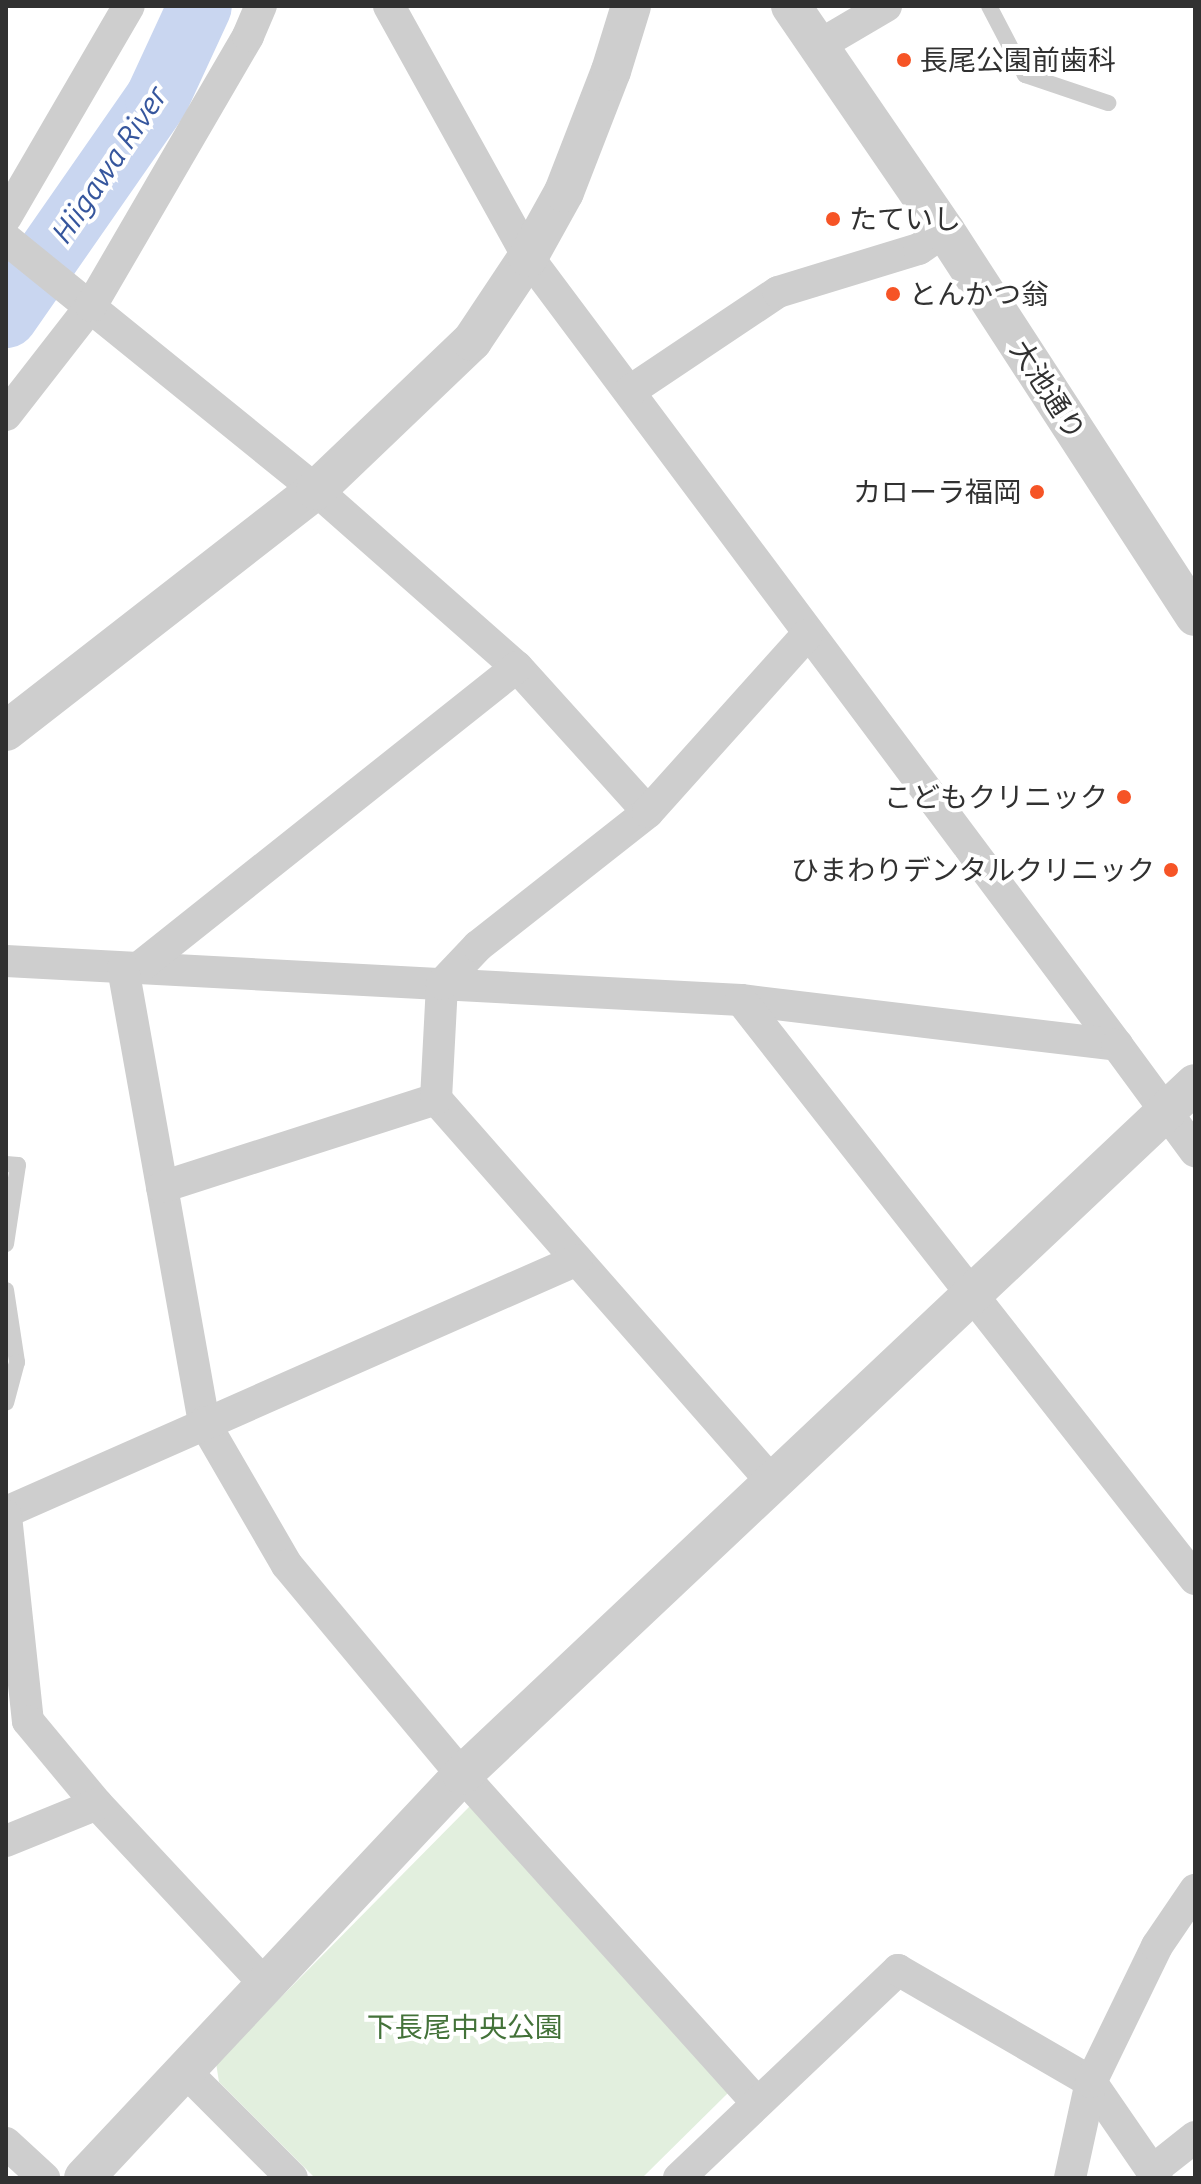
<!DOCTYPE html>
<meta charset="utf-8">
<style>
body{margin:0}
#map{position:relative;width:1201px;height:2184px;overflow:hidden;background:#fff;font-family:Ubuntu,"Noto Sans JP",sans-serif}
div>[style]{position:absolute}
.green>*{inset:0;background:#e2efde}
.river>*{height:64px;margin:-32px;padding:0 32px;transform-origin:32px;border-radius:32px;background:#c9d6f0}
.service>*{height:16px;margin:-8px;padding:0 8px;transform-origin:8px;border-radius:8px;background:#cecece}
.minor>*{height:32px;margin:-16px;padding:0 16px;transform-origin:16px;border-radius:16px;background:#cecece}
.tertiary>*{height:40px;margin:-20px;padding:0 20px;transform-origin:20px;border-radius:20px;background:#cecece}
.dots>*{width:22px;height:22px;translate:-50% -50%;box-sizing:border-box;border:4px solid #fff;border-radius:50%}
span{translate:-50% -50%;white-space:nowrap;text-align:center;line-height:1.15;-webkit-text-stroke:8px #fff;paint-order:stroke}
.poi-label{font-size:28px;color:#313131}
.left{translate:0 -50%;text-align:left}
.right{translate:-100% -50%;text-align:right}
.street-label{font-size:28px;color:#313131}
.park-label{font-size:28px;color:#437239}
.water-label{font-size:30px;color:#36569d;font-style:italic}
.frame{position:absolute;inset:0;border:8px solid #313131;pointer-events:none}
</style>
<div id="map">
<div class="green">
<i style="clip-path:polygon(471px 1805px,728px 2093px,642px 2178px,315px 2178px,219px 2082px,216px 2063px)"></i>
</div>
<div class="river">
<i style="left:6px;top:316px;width:264px;rotate:-55.2deg"></i>
<i style="left:157px;top:99px;width:102px;rotate:-65.2deg"></i>
</div>
<div class="service">
<i style="left:989px;top:6px;width:78px;rotate:62.4deg"></i>
<i style="left:1025px;top:75px;width:88px;rotate:18.6deg"></i>
<i style="left:6px;top:1164px;width:12px;rotate:5deg"></i>
<i style="left:18px;top:1165px;width:80px;rotate:98.6deg"></i>
<i style="left:6px;top:1290px;width:73px;rotate:81.3deg"></i>
<i style="left:17px;top:1362px;width:42px;rotate:105deg"></i>
</div>
<div class="minor">
<i style="left:389px;top:6px;width:287px;rotate:61deg"></i>
<i style="left:528px;top:257px;width:984px;rotate:53.22deg"></i>
<i style="left:818px;top:46px;width:79px;rotate:-30.5deg"></i>
<i style="left:6px;top:217px;width:244px;rotate:-59.8deg"></i>
<i style="left:6px;top:239px;width:399px;rotate:39deg"></i>
<i style="left:316px;top:490px;width:268px;rotate:41.4deg"></i>
<i style="left:517px;top:667px;width:195px;rotate:47.9deg"></i>
<i style="left:630px;top:391px;width:178px;rotate:-33.8deg"></i>
<i style="left:778px;top:292px;width:147px;rotate:-17deg"></i>
<i style="left:919px;top:249px;width:32px;rotate:-35deg"></i>
<i style="left:6px;top:415px;width:138px;rotate:-52.1deg"></i>
<i style="left:91px;top:306px;width:312px;rotate:-59.8deg"></i>
<i style="left:248px;top:36px;width:33px;rotate:-67deg"></i>
<i style="left:6px;top:961px;width:736px;rotate:3.04deg"></i>
<i style="left:741px;top:1000px;width:379px;rotate:6.8deg"></i>
<i style="left:1117px;top:1045px;width:132px;rotate:53.7deg"></i>
<i style="left:141px;top:966px;width:480px;rotate:-38.5deg"></i>
<i style="left:123px;top:968px;width:461px;rotate:79.9deg"></i>
<i style="left:204px;top:1422px;width:165px;rotate:59.9deg"></i>
<i style="left:287px;top:1565px;width:273px;rotate:50.2deg"></i>
<i style="left:462px;top:1775px;width:439px;rotate:48deg"></i>
<i style="left:741px;top:1000px;width:736px;rotate:51.9deg"></i>
<i style="left:162px;top:1187px;width:288px;rotate:-17.8deg"></i>
<i style="left:772px;top:1482px;width:509px;rotate:-131.26deg"></i>
<i style="left:436px;top:1099px;width:115px;rotate:-87deg"></i>
<i style="left:442px;top:984px;width:52px;rotate:-46.5deg"></i>
<i style="left:478px;top:946px;width:216px;rotate:-38.2deg"></i>
<i style="left:648px;top:812px;width:238px;rotate:-48.1deg"></i>
<i style="left:6px;top:1512px;width:624px;rotate:-23.81deg"></i>
<i style="left:6px;top:1516px;width:206px;rotate:83.9deg"></i>
<i style="left:28px;top:1721px;width:108px;rotate:50.3deg"></i>
<i style="left:97px;top:1804px;width:248px;rotate:47deg"></i>
<i style="left:6px;top:1841px;width:98px;rotate:-22.1deg"></i>
<i style="left:185px;top:2071px;width:151px;rotate:45deg"></i>
<i style="left:6px;top:2143px;width:52px;rotate:42.6deg"></i>
<i style="left:1152px;top:2171px;width:55px;rotate:-38.3deg"></i>
<i style="left:679px;top:2178px;width:302px;rotate:-43.5deg"></i>
<i style="left:898px;top:1970px;width:223px;rotate:30.1deg"></i>
<i style="left:1091px;top:2082px;width:116px;rotate:55.5deg"></i>
<i style="left:1070px;top:2178px;width:98px;rotate:-77.7deg"></i>
<i style="left:1091px;top:2082px;width:151px;rotate:-64.1deg"></i>
<i style="left:1157px;top:1946px;width:68px;rotate:-55.8deg"></i>
</div>
<div class="tertiary">
<i style="left:791px;top:6px;width:273px;rotate:55.6deg"></i>
<i style="left:945px;top:231px;width:459px;rotate:57deg"></i>
<i style="left:6px;top:731px;width:393px;rotate:-37.9deg"></i>
<i style="left:316px;top:490px;width:216px;rotate:-43.7deg"></i>
<i style="left:472px;top:341px;width:101px;rotate:-56.3deg"></i>
<i style="left:528px;top:257px;width:74px;rotate:-61deg"></i>
<i style="left:564px;top:192px;width:130px;rotate:-68.8deg"></i>
<i style="left:611px;top:71px;width:68px;rotate:-72.9deg"></i>
<i style="left:84px;top:2178px;width:553px;rotate:-46.83deg"></i>
<i style="left:462px;top:1775px;width:1007px;rotate:-43.31deg"></i>
</div>
<div class="dots">
<i style="left:904px;top:60px;background:#f65426"></i>
<i style="left:833px;top:219px;background:#f65426"></i>
<i style="left:893px;top:294px;background:#f65426"></i>
<i style="left:1037px;top:492px;background:#f65426"></i>
<i style="left:1124px;top:797px;background:#f65426"></i>
<i style="left:1171px;top:870px;background:#f65426"></i>
</div>
<div class="poi-label">
<span class="left" style="left:920px;top:60px">長尾公園前歯科</span>
<span class="left" style="left:849px;top:219px">たていし</span>
<span class="left" style="left:909px;top:294px">とんかつ翁</span>
<span class="right" style="left:1021px;top:492px">カローラ福岡</span>
<span class="right" style="left:1108px;top:797px">こどもクリニック</span>
<span class="right" style="left:1155px;top:870px">ひまわりデンタルクリニック</span>
</div>
<div class="street-label">
<span style="left:1048px;top:390px;rotate:57deg">大池通り</span>
</div>
<div class="park-label">
<span style="left:465px;top:2027px">下長尾中央公園</span>
</div>
<div class="water-label">
<span style="left:109px;top:164px;rotate:-56deg">Hiigawa River</span>
</div>
<div class="frame"></div>
</div>
